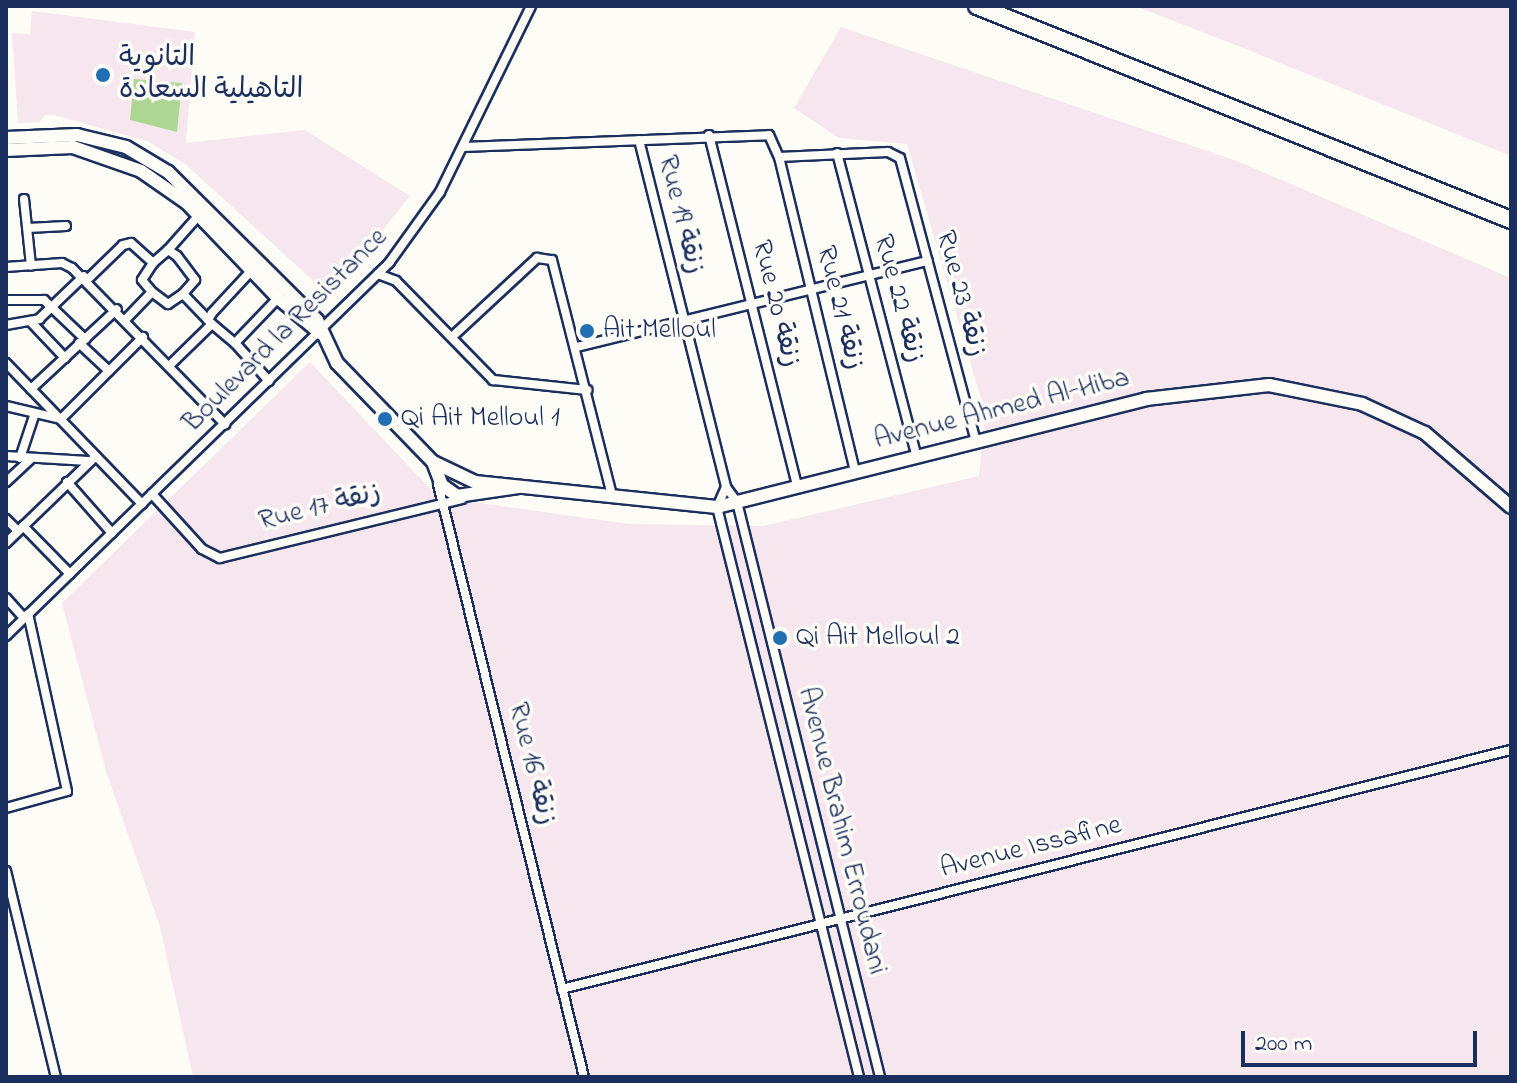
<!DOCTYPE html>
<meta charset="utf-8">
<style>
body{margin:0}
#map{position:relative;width:1517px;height:1083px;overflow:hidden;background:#fdfcf7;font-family:"Indie Flower","Playpen Sans Arabic",sans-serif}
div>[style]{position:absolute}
.built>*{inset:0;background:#f6e7ee}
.green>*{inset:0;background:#aed693}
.roads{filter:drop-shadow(2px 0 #1b2f5e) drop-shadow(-2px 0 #1b2f5e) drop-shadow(0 2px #1b2f5e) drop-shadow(0 -2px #1b2f5e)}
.street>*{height:8px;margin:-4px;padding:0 4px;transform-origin:4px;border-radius:4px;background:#fdfcf7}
.secondary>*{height:12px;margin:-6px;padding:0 6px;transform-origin:6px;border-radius:6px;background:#fdfcf7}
.highway>*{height:16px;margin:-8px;padding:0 8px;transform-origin:8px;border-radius:8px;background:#fdfcf7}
.dots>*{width:22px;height:22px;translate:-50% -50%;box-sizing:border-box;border:4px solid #fdfcf7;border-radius:50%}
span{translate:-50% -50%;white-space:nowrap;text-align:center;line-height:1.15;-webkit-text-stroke:7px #fdfcf7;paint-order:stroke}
.poi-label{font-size:28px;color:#1b2f5e}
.left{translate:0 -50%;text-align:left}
.street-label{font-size:28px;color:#1b2f5e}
.frame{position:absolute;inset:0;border:8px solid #1b2f5e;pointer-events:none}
.scale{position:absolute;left:1241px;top:1031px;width:236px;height:36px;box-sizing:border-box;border:4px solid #1b2f5e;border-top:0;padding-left:10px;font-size:24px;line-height:28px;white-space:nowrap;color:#1b2f5e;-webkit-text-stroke:6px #fdfcf7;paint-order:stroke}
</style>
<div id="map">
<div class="built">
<i style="clip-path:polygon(1135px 6px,1511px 6px,1511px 156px,1238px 46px)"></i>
<i style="clip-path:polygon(32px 11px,195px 32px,186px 143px,305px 130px,410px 196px,330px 296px,184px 163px,147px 141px,54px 115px,45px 115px,40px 122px,18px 123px,12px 33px,30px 34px)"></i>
<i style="clip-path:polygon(841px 27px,1237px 161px,1511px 278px,1511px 1077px,193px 1077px,160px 927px,106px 771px,62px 603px,310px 362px,438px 497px,629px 524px,763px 526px,979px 476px,985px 413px,907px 144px,839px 138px,794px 108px)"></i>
</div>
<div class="green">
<i style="clip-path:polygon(134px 79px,182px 83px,177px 132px,130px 120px)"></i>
</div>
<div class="roads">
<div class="street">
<i style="left:709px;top:135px;width:361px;rotate:75.9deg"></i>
<i style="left:639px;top:140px;width:358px;rotate:75.9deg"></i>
<i style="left:726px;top:487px;width:19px;rotate:54deg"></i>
<i style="left:737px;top:502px;width:593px;rotate:76.03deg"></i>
<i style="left:463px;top:147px;width:306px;rotate:-2.2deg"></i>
<i style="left:769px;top:135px;width:24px;rotate:66deg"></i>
<i style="left:779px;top:157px;width:322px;rotate:76.4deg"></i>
<i style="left:837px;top:153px;width:312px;rotate:75.3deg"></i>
<i style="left:779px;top:157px;width:109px;rotate:-2.6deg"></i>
<i style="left:888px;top:152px;width:13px;rotate:27deg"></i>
<i style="left:900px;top:158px;width:294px;rotate:75deg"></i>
<i style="left:24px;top:199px;width:67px;rotate:84deg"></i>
<i style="left:28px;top:228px;width:38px;rotate:-3deg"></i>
<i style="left:168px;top:250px;width:47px;rotate:-48.5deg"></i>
<i style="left:153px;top:263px;width:20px;rotate:123deg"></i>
<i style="left:142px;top:280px;width:16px;rotate:50deg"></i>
<i style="left:152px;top:292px;width:20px;rotate:37deg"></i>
<i style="left:168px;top:304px;width:18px;rotate:-34deg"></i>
<i style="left:183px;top:294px;width:36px;rotate:46deg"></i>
<i style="left:6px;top:267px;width:56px;rotate:-4.1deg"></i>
<i style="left:62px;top:263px;width:11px;rotate:27deg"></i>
<i style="left:72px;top:268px;width:219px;rotate:45.6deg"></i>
<i style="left:378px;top:274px;width:19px;rotate:21deg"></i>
<i style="left:396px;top:281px;width:139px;rotate:45.6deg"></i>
<i style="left:493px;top:380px;width:95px;rotate:6.1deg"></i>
<i style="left:87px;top:280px;width:50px;rotate:-44.2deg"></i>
<i style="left:123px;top:245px;width:8px;rotate:-14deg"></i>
<i style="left:131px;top:243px;width:30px;rotate:42deg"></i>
<i style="left:153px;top:263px;width:20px;rotate:-41deg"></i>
<i style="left:168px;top:250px;width:11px;rotate:34deg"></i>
<i style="left:177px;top:256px;width:30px;rotate:53deg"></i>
<i style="left:195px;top:280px;width:18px;rotate:131deg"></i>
<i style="left:6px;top:300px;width:38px"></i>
<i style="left:44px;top:300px;width:57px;rotate:43.6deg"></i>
<i style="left:126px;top:319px;width:37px;rotate:-46deg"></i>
<i style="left:30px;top:321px;width:51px;rotate:46.6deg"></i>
<i style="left:212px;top:324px;width:30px;rotate:40deg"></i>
<i style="left:235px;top:343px;width:62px;rotate:-46.3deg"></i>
<i style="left:6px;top:325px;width:34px;rotate:-10deg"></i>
<i style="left:39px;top:319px;width:62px;rotate:-43.7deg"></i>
<i style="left:453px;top:336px;width:115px;rotate:-42.9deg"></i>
<i style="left:537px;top:258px;width:15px;rotate:8deg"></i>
<i style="left:552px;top:260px;width:244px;rotate:75.7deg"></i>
<i style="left:79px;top:343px;width:41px;rotate:43deg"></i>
<i style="left:235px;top:343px;width:51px;rotate:48.2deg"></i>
<i style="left:577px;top:347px;width:361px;rotate:-13.8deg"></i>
<i style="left:6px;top:363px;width:196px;rotate:46deg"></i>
<i style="left:171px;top:364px;width:57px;rotate:-44.3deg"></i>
<i style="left:212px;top:324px;width:6px;rotate:-135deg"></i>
<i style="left:208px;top:320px;width:8px;rotate:-60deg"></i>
<i style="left:212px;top:313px;width:59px;rotate:-47.1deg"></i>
<i style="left:31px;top:389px;width:117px;rotate:-42.9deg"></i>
<i style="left:6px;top:406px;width:57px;rotate:13.3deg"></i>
<i style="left:61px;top:419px;width:116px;rotate:-45deg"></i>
<i style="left:6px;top:456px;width:82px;rotate:3.5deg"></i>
<i style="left:20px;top:458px;width:44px;rotate:-71.6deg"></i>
<i style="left:6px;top:482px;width:34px;rotate:-43deg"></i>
<i style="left:67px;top:482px;width:68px;rotate:48.6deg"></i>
<i style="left:438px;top:484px;width:611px;rotate:76.17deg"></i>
<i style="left:726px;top:487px;width:22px;rotate:114deg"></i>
<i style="left:717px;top:507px;width:587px;rotate:76.01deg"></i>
<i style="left:152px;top:494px;width:74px;rotate:47.7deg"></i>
<i style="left:202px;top:549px;width:20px;rotate:27deg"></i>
<i style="left:220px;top:558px;width:249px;rotate:-13.7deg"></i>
<i style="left:6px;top:519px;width:17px;rotate:45deg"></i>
<i style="left:23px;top:526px;width:67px;rotate:45.6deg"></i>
<i style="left:6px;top:543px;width:125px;rotate:-44deg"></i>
<i style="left:6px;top:598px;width:27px;rotate:48deg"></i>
<i style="left:6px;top:636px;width:535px;rotate:-44.24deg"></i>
<i style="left:389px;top:263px;width:87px;rotate:-54.3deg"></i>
<i style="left:440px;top:192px;width:207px;rotate:-63.9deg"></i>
<i style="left:6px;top:808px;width:63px;rotate:-15.6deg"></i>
<i style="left:67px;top:791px;width:181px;rotate:-102.4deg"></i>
<i style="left:6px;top:871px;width:212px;rotate:76.4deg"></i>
<i style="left:562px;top:989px;width:979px;rotate:-14.14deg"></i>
</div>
<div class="secondary">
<i style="left:6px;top:138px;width:71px;rotate:-2.4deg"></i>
<i style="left:77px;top:135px;width:50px;rotate:13.8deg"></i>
<i style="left:126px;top:147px;width:49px;rotate:30.8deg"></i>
<i style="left:168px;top:172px;width:210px;rotate:44.8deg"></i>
<i style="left:317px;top:320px;width:47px;rotate:65.1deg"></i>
<i style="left:337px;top:363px;width:138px;rotate:45.9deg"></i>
<i style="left:433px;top:462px;width:47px;rotate:25.5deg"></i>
<i style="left:475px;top:482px;width:243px;rotate:5.9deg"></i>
<i style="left:717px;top:507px;width:442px;rotate:-14.1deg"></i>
<i style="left:1146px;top:399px;width:124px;rotate:-6.5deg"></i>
<i style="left:1269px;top:385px;width:95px;rotate:11.5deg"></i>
<i style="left:1362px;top:404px;width:69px;rotate:24.7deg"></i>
<i style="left:1425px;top:433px;width:113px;rotate:40.7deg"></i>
<i style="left:6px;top:150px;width:67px;rotate:-2.6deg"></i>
<i style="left:73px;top:147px;width:72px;rotate:19.4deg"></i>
<i style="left:141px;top:171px;width:56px;rotate:34.8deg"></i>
<i style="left:187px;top:203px;width:132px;rotate:46.2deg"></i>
<i style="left:278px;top:298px;width:55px;rotate:39.8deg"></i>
<i style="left:433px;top:462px;width:25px;rotate:69deg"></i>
<i style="left:442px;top:485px;width:19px;rotate:36deg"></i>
<i style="left:457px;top:496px;width:62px;rotate:-8.4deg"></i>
</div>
<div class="highway">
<i style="left:977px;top:6px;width:575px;rotate:21.84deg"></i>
</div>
</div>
<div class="dots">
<i style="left:103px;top:75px;background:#1f6fb2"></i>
<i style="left:587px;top:331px;background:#1f6fb2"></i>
<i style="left:385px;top:419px;background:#1f6fb2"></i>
<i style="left:780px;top:638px;background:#1f6fb2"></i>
</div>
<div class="poi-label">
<span class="left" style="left:119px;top:75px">التانوية<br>التاهيلية السعادة</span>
<span class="left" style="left:603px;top:331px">Ait Melloul</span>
<span class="left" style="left:401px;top:419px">Qi Ait Melloul 1</span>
<span class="left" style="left:796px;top:638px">Qi Ait Melloul 2</span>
</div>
<div class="street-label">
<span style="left:680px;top:215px;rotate:76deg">Rue 19 زنقة</span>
<span style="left:960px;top:294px;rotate:75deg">Rue 23 زنقة</span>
<span style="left:898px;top:299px;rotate:75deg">Rue 22 زنقة</span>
<span style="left:775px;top:304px;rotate:76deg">Rue 20 زنقة</span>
<span style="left:839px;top:308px;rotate:76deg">Rue 21 زنقة</span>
<span style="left:286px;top:331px;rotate:-45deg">Boulevard la Resistance</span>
<span style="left:1002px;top:410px;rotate:-14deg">Avenue Ahmed Al-Hiba</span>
<span style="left:320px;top:508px;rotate:-14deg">Rue 17 زنقة</span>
<span style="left:531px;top:764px;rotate:76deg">Rue 16 زنقة</span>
<span style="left:841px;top:831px;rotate:76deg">Avenue Brahim Erroudani</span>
<span style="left:1031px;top:848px;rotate:-14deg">Avenue Issafine</span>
</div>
<div class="frame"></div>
<div class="scale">200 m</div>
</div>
